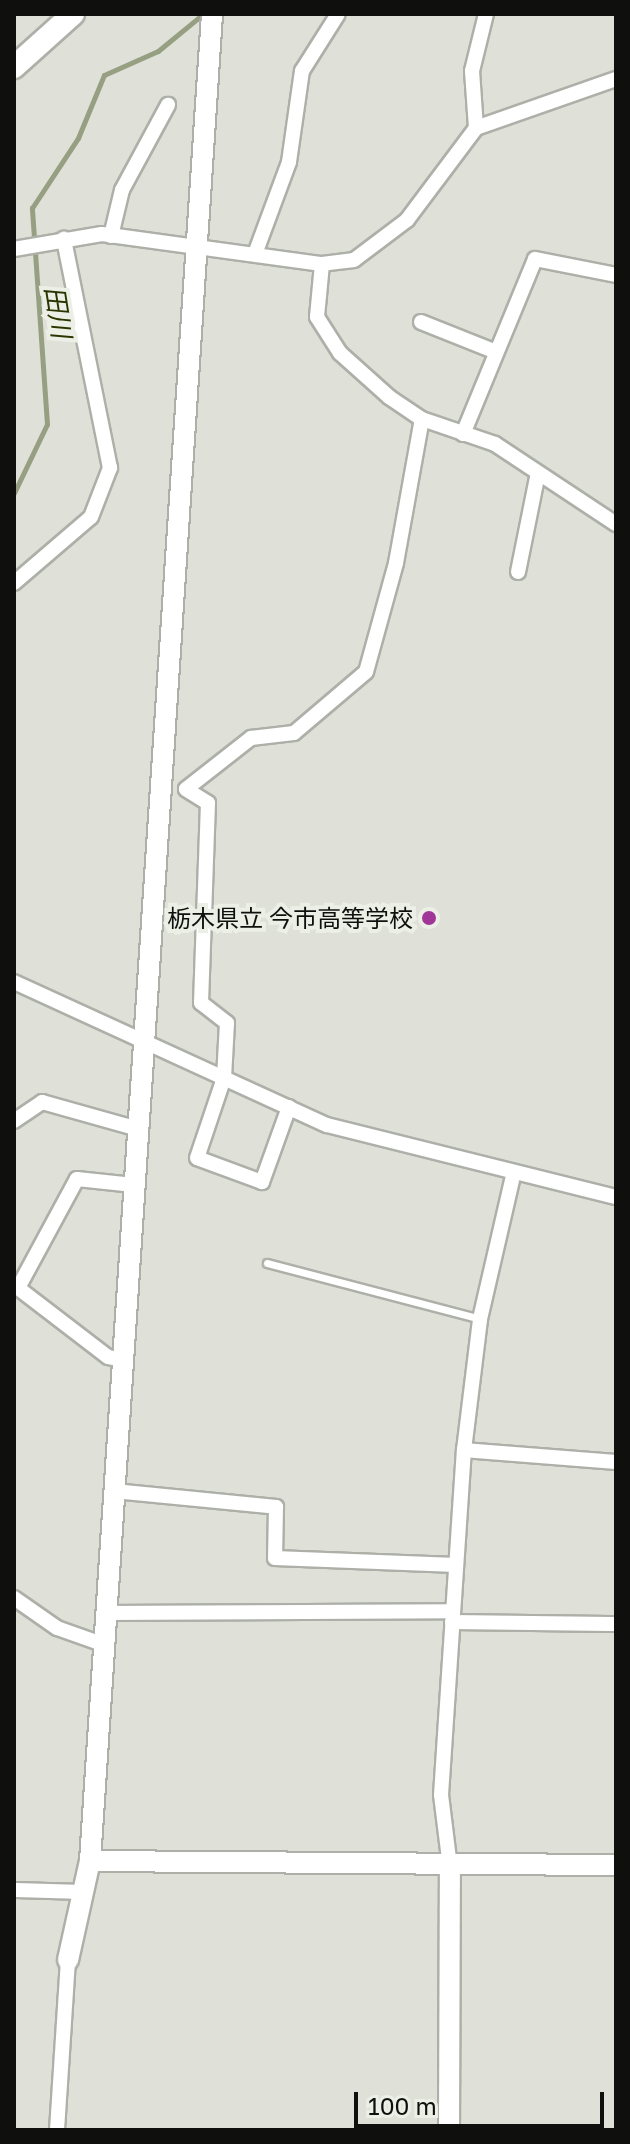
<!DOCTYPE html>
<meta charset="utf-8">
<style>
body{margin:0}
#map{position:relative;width:630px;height:2144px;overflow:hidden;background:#dfe1d9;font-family:"Golos Text","Noto Sans JP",sans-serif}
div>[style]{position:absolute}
.stream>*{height:5px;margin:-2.5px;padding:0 2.5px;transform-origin:2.5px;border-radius:2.5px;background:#979f82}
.roads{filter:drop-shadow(2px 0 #adb0a8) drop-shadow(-2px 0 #adb0a8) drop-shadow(0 2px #adb0a8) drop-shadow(0 -2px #adb0a8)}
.lane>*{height:7px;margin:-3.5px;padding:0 3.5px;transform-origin:3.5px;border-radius:3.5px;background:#fff}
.street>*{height:14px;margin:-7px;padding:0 7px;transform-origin:7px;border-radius:7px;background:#fff}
.secondary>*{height:20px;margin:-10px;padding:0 10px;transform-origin:10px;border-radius:10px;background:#fff}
.primary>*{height:22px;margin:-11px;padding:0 11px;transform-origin:11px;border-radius:11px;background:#fff}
.dots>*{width:22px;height:22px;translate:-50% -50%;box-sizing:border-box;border:4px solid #ecefe6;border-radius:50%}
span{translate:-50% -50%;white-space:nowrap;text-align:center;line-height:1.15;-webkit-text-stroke:8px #ecefe6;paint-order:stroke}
.poi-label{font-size:24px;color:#0f0f0d}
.right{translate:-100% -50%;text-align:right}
.water-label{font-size:26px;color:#2b3500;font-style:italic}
.frame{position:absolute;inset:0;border:16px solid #0f0f0d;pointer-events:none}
.scale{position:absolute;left:354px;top:2092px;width:250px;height:36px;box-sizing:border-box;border:4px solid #0f0f0d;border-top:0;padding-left:10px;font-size:24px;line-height:28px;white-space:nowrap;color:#0f0f0d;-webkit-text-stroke:6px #ecefe6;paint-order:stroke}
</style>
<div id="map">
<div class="stream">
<i style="left:14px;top:493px;width:76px;rotate:-64.4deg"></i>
<i style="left:47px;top:424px;width:217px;rotate:-94deg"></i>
<i style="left:32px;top:208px;width:84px;rotate:-56.7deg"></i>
<i style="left:78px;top:138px;width:68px;rotate:-67.6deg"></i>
<i style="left:104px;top:75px;width:59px;rotate:-24deg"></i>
<i style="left:158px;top:51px;width:58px;rotate:-39.4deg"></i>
</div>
<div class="roads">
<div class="lane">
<i style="left:267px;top:1263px;width:220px;rotate:14.7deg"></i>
</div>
<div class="street">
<i style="left:616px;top:79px;width:148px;rotate:160.7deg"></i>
<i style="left:476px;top:128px;width:115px;rotate:126.9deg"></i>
<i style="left:407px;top:220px;width:66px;rotate:143deg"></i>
<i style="left:354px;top:260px;width:32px;rotate:173deg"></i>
<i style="left:322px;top:264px;width:53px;rotate:95.4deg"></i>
<i style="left:317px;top:317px;width:43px;rotate:57.4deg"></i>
<i style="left:340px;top:353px;width:66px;rotate:41.9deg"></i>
<i style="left:389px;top:397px;width:40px;rotate:34deg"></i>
<i style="left:422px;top:419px;width:77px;rotate:18.9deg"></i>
<i style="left:495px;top:444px;width:145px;rotate:33.5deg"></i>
<i style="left:476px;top:128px;width:57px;rotate:-94deg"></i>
<i style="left:472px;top:71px;width:59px;rotate:-76.2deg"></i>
<i style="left:111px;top:236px;width:47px;rotate:-76.6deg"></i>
<i style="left:122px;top:190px;width:97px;rotate:-61.6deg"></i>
<i style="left:14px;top:249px;width:89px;rotate:-9.7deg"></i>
<i style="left:102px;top:234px;width:222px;rotate:7.8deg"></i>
<i style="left:255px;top:254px;width:98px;rotate:-69.7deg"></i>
<i style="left:289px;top:162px;width:92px;rotate:-81.9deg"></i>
<i style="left:302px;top:71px;width:67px;rotate:-57.7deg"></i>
<i style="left:421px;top:322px;width:79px;rotate:21.7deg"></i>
<i style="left:463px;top:434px;width:189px;rotate:-67.6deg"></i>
<i style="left:535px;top:259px;width:83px;rotate:11.2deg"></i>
<i style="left:518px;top:572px;width:101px;rotate:-78.6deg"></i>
<i style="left:14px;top:583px;width:101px;rotate:-40.6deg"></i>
<i style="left:91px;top:517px;width:53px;rotate:-68.8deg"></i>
<i style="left:110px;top:468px;width:234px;rotate:-101.4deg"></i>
<i style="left:14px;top:982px;width:344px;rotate:24.6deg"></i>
<i style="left:327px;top:1125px;width:298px;rotate:14deg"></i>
<i style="left:289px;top:1107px;width:80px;rotate:109.8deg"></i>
<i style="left:262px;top:1182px;width:69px;rotate:-159.7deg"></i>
<i style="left:197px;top:1158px;width:84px;rotate:-71.4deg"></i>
<i style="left:224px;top:1078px;width:55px;rotate:-86.9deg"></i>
<i style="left:227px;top:1023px;width:33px;rotate:-142deg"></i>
<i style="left:201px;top:1003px;width:200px;rotate:-88deg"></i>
<i style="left:208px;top:803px;width:26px;rotate:-148deg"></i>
<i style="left:186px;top:789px;width:83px;rotate:-38.1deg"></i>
<i style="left:251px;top:738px;width:43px;rotate:-6.6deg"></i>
<i style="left:294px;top:733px;width:94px;rotate:-40.3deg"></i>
<i style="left:366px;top:672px;width:113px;rotate:-74.6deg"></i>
<i style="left:396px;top:563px;width:146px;rotate:-79.8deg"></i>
<i style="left:14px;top:1121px;width:34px;rotate:-34deg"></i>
<i style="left:42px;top:1102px;width:100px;rotate:15.7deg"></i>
<i style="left:125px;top:1360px;width:17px;rotate:-170deg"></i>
<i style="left:108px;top:1357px;width:113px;rotate:-142.5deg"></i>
<i style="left:18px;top:1288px;width:124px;rotate:-61.6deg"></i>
<i style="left:77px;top:1179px;width:57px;rotate:6deg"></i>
<i style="left:464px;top:1450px;width:152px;rotate:4.5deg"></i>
<i style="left:114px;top:1491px;width:163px;rotate:5.6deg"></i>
<i style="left:276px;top:1507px;width:51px;rotate:91.1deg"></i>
<i style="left:275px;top:1558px;width:181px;rotate:2.2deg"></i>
<i style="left:14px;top:1598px;width:52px;rotate:34.9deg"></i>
<i style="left:57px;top:1628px;width:51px;rotate:19.5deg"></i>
<i style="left:106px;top:1613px;width:347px;rotate:-0.3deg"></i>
<i style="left:452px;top:1622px;width:164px;rotate:0.7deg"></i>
<i style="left:450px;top:1867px;width:73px;rotate:-97.1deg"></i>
<i style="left:441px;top:1795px;width:346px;rotate:-86.2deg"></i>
<i style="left:464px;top:1450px;width:132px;rotate:-83deg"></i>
<i style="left:480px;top:1319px;width:147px;rotate:-77deg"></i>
<i style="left:14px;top:1890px;width:71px;rotate:1.6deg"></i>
<i style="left:57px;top:2130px;width:170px;rotate:-86.3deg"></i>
</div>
<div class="secondary">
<i style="left:90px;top:1861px;width:526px;rotate:0.44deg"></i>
<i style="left:68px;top:1960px;width:101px;rotate:-77.5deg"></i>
<i style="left:90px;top:1861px;width:1851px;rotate:-86.22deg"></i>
<i style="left:449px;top:2130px;width:263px;rotate:-89.8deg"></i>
</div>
<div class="primary">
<i style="left:14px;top:67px;width:79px;rotate:-41.9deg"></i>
</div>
</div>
<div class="dots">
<i style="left:429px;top:918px;background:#a03697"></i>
</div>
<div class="poi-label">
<span class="right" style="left:413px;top:918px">栃木県立 今市高等学校</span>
</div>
<div class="water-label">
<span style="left:58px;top:312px;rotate:81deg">田川</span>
</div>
<div class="frame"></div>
<div class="scale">100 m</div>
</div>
